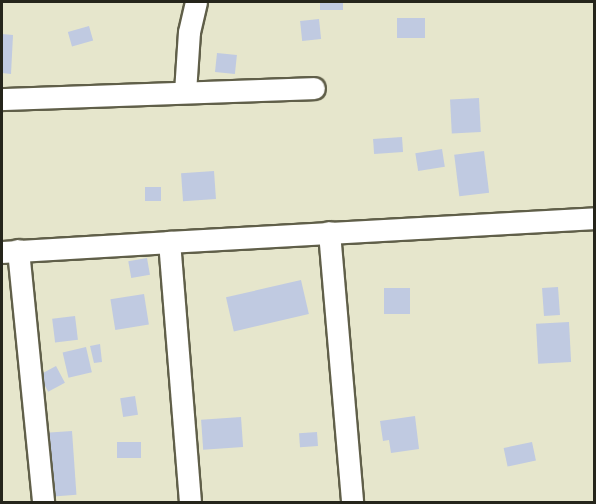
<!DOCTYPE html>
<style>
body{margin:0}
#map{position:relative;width:596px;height:504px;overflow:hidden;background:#e6e6cc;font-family:"Asap Condensed",sans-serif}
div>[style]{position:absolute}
.building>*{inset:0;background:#c0cae1;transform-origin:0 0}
.roads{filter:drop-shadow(2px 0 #605f49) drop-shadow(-2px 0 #605f49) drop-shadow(0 2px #605f49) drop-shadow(0 -2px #605f49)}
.minor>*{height:21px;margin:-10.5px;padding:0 10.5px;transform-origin:10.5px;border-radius:10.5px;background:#fff}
span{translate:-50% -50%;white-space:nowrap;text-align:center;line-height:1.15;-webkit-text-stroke:5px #f3f3d9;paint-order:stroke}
.frame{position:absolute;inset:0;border:3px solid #25251b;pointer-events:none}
</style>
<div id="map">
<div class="building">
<i style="left:320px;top:2px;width:23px;height:8px"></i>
<i style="left:397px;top:18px;width:28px;height:20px"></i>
<i style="left:319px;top:19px;width:20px;height:19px;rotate:84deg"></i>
<i style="left:89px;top:26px;width:15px;height:22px;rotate:74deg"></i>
<i style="clip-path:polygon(2px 34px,13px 35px,11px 74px,2px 73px)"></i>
<i style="left:217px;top:53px;width:20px;height:19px;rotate:6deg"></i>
<i style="left:479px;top:98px;width:34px;height:29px;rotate:87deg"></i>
<i style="left:402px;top:137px;width:15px;height:29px;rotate:86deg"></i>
<i style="left:442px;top:149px;width:18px;height:27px;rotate:81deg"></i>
<i style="left:484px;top:151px;width:42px;height:30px;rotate:83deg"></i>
<i style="left:214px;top:171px;width:28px;height:33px;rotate:86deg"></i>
<i style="left:161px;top:187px;width:14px;height:16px;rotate:90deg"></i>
<i style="left:147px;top:258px;width:17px;height:19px;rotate:80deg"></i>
<i style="left:301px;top:280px;width:35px;height:77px;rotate:77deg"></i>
<i style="left:558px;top:287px;width:28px;height:16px;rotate:86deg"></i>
<i style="left:384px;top:288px;width:26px;height:26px"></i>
<i style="left:144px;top:294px;width:31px;height:34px;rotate:81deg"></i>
<i style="left:75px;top:316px;width:24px;height:23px;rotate:83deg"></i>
<i style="left:569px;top:322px;width:40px;height:33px;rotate:87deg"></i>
<i style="clip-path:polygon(100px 344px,102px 362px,94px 363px,90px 346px)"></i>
<i style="left:86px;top:347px;width:26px;height:24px;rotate:77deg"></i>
<i style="left:56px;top:366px;width:19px;height:19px;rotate:62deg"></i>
<i style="left:135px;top:396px;width:19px;height:15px;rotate:81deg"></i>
<i style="clip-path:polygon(415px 416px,419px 449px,391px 453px,389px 440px,383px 441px,380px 421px)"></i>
<i style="left:241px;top:417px;width:30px;height:40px;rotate:86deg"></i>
<i style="left:72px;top:431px;width:64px;height:26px;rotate:86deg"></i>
<i style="left:317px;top:432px;width:14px;height:18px;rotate:86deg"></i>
<i style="left:117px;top:442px;width:24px;height:16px"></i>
<i style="left:532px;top:442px;width:19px;height:29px;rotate:78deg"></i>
</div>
<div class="roads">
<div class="minor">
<i style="left:185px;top:92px;width:60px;rotate:-86.2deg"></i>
<i style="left:189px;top:32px;width:31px;rotate:-77deg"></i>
<i style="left:2px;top:99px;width:312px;rotate:-2deg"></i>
<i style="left:329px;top:232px;width:271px;rotate:85.1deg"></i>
<i style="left:18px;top:250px;width:253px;rotate:84.3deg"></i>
<i style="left:2px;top:252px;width:167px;rotate:-3.4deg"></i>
<i style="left:190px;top:502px;width:261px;rotate:-94.6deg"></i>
<i style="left:169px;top:242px;width:426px;rotate:-3.2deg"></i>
</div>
</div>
<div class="frame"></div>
</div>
